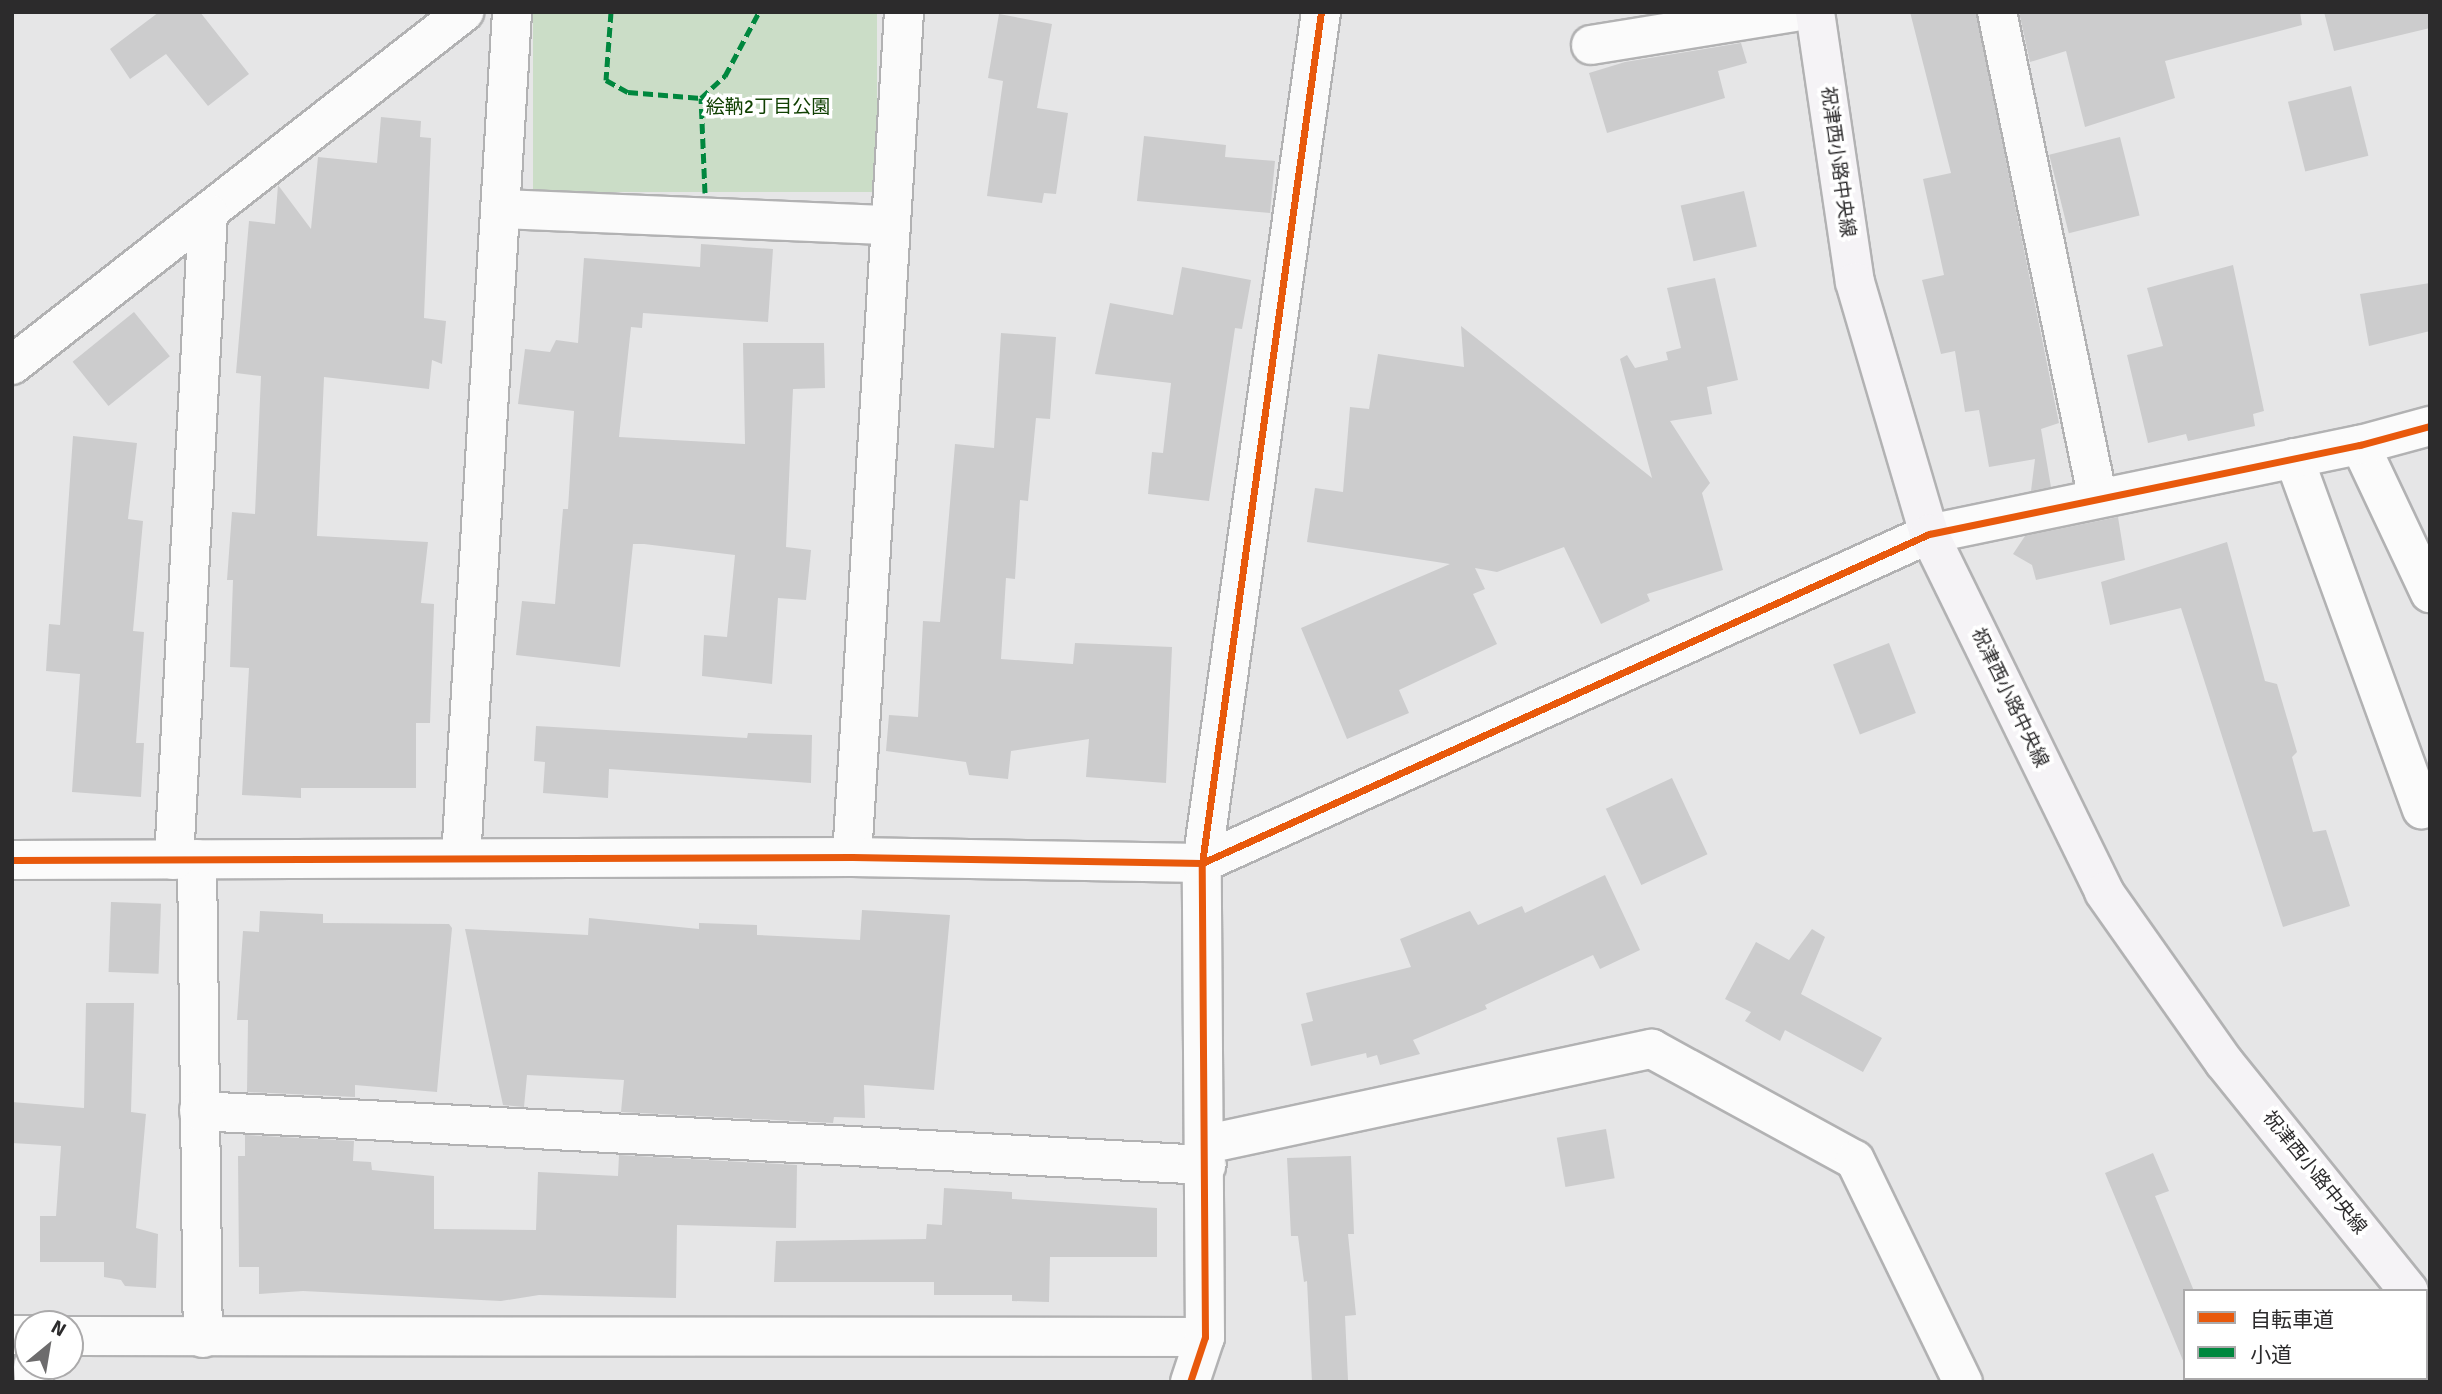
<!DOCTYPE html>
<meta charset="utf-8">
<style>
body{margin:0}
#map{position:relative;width:2442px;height:1394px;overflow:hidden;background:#e6e6e7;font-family:Signika,"Noto Sans JP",sans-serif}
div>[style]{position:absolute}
.green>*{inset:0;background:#cbddc7;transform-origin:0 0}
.building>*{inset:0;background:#cccccd;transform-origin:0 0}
.roads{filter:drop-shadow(2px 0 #b2b2b3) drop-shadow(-2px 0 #b2b2b3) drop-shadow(0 2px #b2b2b3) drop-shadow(0 -2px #b2b2b3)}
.minor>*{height:38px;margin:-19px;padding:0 19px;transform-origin:19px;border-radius:19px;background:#fbfbfb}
.major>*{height:38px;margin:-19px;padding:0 19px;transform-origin:19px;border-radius:19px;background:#f5f3f6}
.quiet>*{height:5px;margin-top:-2.5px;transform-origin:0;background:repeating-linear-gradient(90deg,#00873e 0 10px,transparent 0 15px)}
.cycleway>*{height:7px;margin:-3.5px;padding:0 3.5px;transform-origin:3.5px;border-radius:3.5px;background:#e8590c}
span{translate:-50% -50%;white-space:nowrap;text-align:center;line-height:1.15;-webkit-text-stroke:7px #fff;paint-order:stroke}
.park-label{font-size:19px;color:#114103}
.street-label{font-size:19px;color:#2c2b2c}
.frame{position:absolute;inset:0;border:14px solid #2c2b2c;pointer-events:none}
.legend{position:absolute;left:2183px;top:1289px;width:245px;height:91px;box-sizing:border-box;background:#fff;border:2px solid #abaaab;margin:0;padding:9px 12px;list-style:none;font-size:21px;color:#2c2b2c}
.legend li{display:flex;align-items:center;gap:14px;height:35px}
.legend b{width:35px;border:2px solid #abaaab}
.north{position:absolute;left:14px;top:1310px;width:70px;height:70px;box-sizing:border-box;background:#fff;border:2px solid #abaaab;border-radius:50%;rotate:30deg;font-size:19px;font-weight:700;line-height:28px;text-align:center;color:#2c2b2c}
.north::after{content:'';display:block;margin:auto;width:24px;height:32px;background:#6d6c6d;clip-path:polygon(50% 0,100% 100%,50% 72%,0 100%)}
</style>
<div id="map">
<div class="green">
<i style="left:533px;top:12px;width:344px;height:180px"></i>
</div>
<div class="building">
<i style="clip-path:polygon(159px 12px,200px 12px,249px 74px,208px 106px,166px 54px,130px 79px,110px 49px)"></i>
<i style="clip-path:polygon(1910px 12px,1976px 12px,2059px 423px,2041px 429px,2051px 487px,2031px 491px,2035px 459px,1989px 467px,1979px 410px,1965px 412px,1955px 351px,1941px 354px,1922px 280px,1944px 275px,1923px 179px,1951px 173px)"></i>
<i style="clip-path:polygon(2019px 12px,2300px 12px,2302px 25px,2165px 61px,2175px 98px,2085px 127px,2066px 51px,2030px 62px)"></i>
<i style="clip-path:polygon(2324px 12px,2430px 12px,2430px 28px,2334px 51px)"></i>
<i style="clip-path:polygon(999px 14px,1052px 24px,1037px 108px,1068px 113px,1056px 194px,1044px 193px,1042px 203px,987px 196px,1003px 81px,988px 78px)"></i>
<i style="clip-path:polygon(1741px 43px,1747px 63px,1718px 71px,1725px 98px,1607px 133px,1589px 73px,1625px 62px)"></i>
<i style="left:2351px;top:86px;width:72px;height:65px;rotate:76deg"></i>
<i style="clip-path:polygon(381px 117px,421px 121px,420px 137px,431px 138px,424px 318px,446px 321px,442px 364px,432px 360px,429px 389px,324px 377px,317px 536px,428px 542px,421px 603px,434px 604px,430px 723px,416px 723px,416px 788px,301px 788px,301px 798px,242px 795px,249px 668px,230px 667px,233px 580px,227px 580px,232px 512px,255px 514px,261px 376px,236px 373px,249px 221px,275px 224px,278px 185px,311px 229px,318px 157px,377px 163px)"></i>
<i style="clip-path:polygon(1144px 136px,1226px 145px,1225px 157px,1275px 161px,1270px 213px,1137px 201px)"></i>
<i style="left:2120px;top:137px;width:81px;height:73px;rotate:76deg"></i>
<i style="left:1744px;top:191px;width:57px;height:65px;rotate:77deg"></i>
<i style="clip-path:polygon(701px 244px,773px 249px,768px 322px,643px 313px,642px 328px,631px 327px,619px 437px,745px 444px,743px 343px,824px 343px,825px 388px,793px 389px,786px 547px,811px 550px,806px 600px,778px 598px,772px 684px,702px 676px,704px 635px,727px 637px,735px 555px,644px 544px,633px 544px,620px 667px,516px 655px,522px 601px,555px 604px,563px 509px,568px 509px,574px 411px,518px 404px,525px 349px,550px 352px,556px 340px,578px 343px,584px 258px,700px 267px)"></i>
<i style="clip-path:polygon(2233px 265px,2264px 411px,2253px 414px,2255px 426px,2188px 441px,2186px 434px,2148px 443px,2127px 355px,2163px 346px,2147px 288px)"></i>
<i style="clip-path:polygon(1182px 267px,1251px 280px,1242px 329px,1235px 328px,1209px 501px,1148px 494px,1152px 452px,1163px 453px,1171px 383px,1095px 374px,1110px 303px,1173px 315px)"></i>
<i style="clip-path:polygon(1715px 278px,1738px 380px,1707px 387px,1712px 414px,1670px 421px,1710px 483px,1702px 493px,1723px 570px,1647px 594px,1650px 601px,1601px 624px,1564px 547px,1497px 572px,1475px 568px,1485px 589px,1473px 594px,1497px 644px,1399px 690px,1409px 713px,1347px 739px,1301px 628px,1450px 564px,1307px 542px,1315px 488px,1343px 492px,1350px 407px,1369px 409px,1378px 354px,1464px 367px,1461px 326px,1652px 478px,1620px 359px,1627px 355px,1635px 368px,1668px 360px,1666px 352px,1681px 348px,1667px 288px)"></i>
<i style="clip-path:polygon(2430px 283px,2430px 331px,2369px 346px,2360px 294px)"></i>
<i style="left:134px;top:312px;width:57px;height:79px;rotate:51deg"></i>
<i style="clip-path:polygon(1001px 333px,1056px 337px,1050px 419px,1036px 418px,1028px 501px,1020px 500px,1015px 579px,1006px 578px,1001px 659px,1073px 664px,1075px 643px,1172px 647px,1166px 783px,1086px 777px,1089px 739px,1011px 751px,1008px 779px,969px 775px,966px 762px,886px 751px,889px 715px,918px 717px,923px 621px,940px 622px,955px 444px,994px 448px)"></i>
<i style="clip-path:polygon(73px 436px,137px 443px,128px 519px,143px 521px,133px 631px,144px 632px,136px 743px,144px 743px,141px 797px,72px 792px,80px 674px,46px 671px,49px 624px,60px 625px)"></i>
<i style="clip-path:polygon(2118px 517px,2125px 560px,2036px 580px,2032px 565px,2013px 554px,2025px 536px)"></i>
<i style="clip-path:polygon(2227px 542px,2265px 681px,2277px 684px,2297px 752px,2292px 757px,2313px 832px,2326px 830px,2350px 906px,2283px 927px,2181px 608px,2110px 625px,2101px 582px)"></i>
<i style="left:1889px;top:643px;width:75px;height:60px;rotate:69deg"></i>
<i style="clip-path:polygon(536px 726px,747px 738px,748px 733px,812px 735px,811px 783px,609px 769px,608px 798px,543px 793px,545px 762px,534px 761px)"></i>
<i style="left:1672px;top:778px;width:84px;height:73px;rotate:65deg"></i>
<i style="clip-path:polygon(1605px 875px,1640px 950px,1600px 969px,1593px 955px,1485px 1005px,1487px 1009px,1413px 1040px,1420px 1054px,1380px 1065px,1377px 1055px,1367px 1058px,1366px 1053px,1311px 1066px,1301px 1024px,1313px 1021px,1306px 993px,1411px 967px,1400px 939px,1470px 911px,1478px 925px,1522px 906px,1525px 913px)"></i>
<i style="left:111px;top:902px;width:50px;height:70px;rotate:2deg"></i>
<i style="clip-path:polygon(862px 910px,950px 915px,934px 1090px,864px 1085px,865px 1118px,834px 1117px,833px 1123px,621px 1112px,624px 1080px,527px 1075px,524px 1107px,503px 1105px,465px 929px,588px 935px,589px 918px,699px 929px,699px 923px,757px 925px,757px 935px,860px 940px)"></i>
<i style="clip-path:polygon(260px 911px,323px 914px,323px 923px,449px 924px,452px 928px,437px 1092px,355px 1085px,355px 1097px,247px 1092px,248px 1020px,237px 1020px,243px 931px,259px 932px)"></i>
<i style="clip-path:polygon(1812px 929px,1825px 937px,1801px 994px,1882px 1038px,1863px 1072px,1785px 1030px,1780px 1041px,1745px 1021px,1751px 1012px,1725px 999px,1756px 942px,1789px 960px)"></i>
<i style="clip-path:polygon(86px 1003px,134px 1003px,131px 1112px,146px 1114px,136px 1228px,158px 1234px,156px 1288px,125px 1286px,121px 1280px,104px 1277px,104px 1262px,40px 1262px,40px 1216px,56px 1216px,61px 1146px,12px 1143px,12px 1102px,84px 1108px)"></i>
<i style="left:1606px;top:1129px;width:50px;height:50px;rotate:80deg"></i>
<i style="clip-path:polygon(245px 1135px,354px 1141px,353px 1161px,371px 1162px,372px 1170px,434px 1176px,434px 1229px,536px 1230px,538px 1172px,618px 1176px,619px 1155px,797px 1165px,796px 1228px,677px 1225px,676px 1298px,539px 1295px,501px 1301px,303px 1291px,259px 1294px,259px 1267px,239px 1267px,238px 1156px,245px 1156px)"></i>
<i style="clip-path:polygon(2153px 1153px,2169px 1191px,2155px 1196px,2194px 1291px,2185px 1291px,2184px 1363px,2105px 1173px)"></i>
<i style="clip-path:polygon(1351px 1156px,1354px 1234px,1348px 1234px,1356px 1315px,1345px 1316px,1348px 1380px,1312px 1382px,1307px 1281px,1304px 1282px,1298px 1236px,1291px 1236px,1287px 1158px)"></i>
<i style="clip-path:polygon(944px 1188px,1012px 1192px,1012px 1199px,1157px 1208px,1157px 1257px,1050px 1257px,1049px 1302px,1012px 1301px,1012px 1295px,934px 1295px,934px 1282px,774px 1282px,776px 1241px,926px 1239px,927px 1224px,942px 1225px)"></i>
</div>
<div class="roads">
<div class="minor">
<i style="left:1997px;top:12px;width:495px;rotate:78.3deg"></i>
<i style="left:1591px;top:45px;width:206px;rotate:-9.2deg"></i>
<i style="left:503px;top:209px;width:386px;rotate:2.4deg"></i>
<i style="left:12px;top:365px;width:574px;rotate:-37.99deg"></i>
<i style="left:2360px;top:445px;width:164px;rotate:64.7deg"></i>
<i style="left:2294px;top:458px;width:374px;rotate:70deg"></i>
<i style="left:852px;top:857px;width:847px;rotate:-86.48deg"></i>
<i style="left:461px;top:858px;width:848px;rotate:-86.55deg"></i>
<i style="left:197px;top:859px;width:479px;rotate:89.3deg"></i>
<i style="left:12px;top:860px;width:840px;rotate:-0.2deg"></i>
<i style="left:852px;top:857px;width:350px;rotate:1deg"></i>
<i style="left:1202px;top:863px;width:798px;rotate:-24.35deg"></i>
<i style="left:1929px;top:534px;width:440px;rotate:-11.7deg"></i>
<i style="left:2360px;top:445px;width:73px;rotate:-15.2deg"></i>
<i style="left:174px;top:860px;width:648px;rotate:-86.99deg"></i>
<i style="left:199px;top:1111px;width:1009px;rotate:3.07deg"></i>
<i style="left:1207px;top:1144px;width:455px;rotate:-12.1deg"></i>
<i style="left:1652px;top:1049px;width:231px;rotate:28.7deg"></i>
<i style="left:1855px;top:1160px;width:247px;rotate:64.1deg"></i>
<i style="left:12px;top:1335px;width:16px"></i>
<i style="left:70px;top:1336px;width:1135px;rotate:0.05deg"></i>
<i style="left:33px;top:1366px;width:16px;rotate:86deg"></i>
<i style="left:1190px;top:1382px;width:47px;rotate:-71.6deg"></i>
<i style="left:1205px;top:1337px;width:474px;rotate:-90.4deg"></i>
<i style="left:1202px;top:863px;width:859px;rotate:-82.04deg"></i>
</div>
<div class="major">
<i style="left:1815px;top:12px;width:273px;rotate:81.6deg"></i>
<i style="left:1855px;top:282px;width:263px;rotate:73.6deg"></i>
<i style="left:1929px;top:534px;width:398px;rotate:63.9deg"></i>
<i style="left:2104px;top:892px;width:208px;rotate:54.8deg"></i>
<i style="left:2224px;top:1062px;width:294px;rotate:51.1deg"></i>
<i style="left:2426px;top:1312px;width:6px;rotate:45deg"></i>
</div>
</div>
<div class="quiet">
<i style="left:611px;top:12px;width:68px;rotate:94.2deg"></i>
<i style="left:606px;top:80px;width:25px;rotate:29deg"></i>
<i style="left:628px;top:92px;width:73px;rotate:4.7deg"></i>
<i style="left:705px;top:193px;width:95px;rotate:-92.4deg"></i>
<i style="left:701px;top:98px;width:33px;rotate:-43deg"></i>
<i style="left:725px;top:76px;width:72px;rotate:-62deg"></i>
</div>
<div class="cycleway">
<i style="left:12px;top:860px;width:840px;rotate:-0.2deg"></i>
<i style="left:852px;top:857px;width:350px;rotate:1deg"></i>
<i style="left:1202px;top:863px;width:798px;rotate:-24.35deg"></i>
<i style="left:1929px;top:534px;width:440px;rotate:-11.7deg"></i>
<i style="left:2360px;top:445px;width:73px;rotate:-15.2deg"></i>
<i style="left:1190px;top:1382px;width:47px;rotate:-71.6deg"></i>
<i style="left:1205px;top:1337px;width:474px;rotate:-90.4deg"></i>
<i style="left:1202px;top:863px;width:859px;rotate:-82.04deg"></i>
</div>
<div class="park-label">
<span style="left:768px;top:108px">絵靹2丁目公園</span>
</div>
<div class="street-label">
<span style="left:1837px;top:162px;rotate:82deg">祝津西小路中央線</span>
<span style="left:2009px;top:698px;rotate:64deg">祝津西小路中央線</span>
<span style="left:2314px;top:1173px;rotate:51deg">祝津西小路中央線</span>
</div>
<div class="frame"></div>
<ul class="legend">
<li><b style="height:9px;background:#e8590c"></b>自転車道</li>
<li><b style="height:9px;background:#00873e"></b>小道</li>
</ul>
<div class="north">N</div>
</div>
